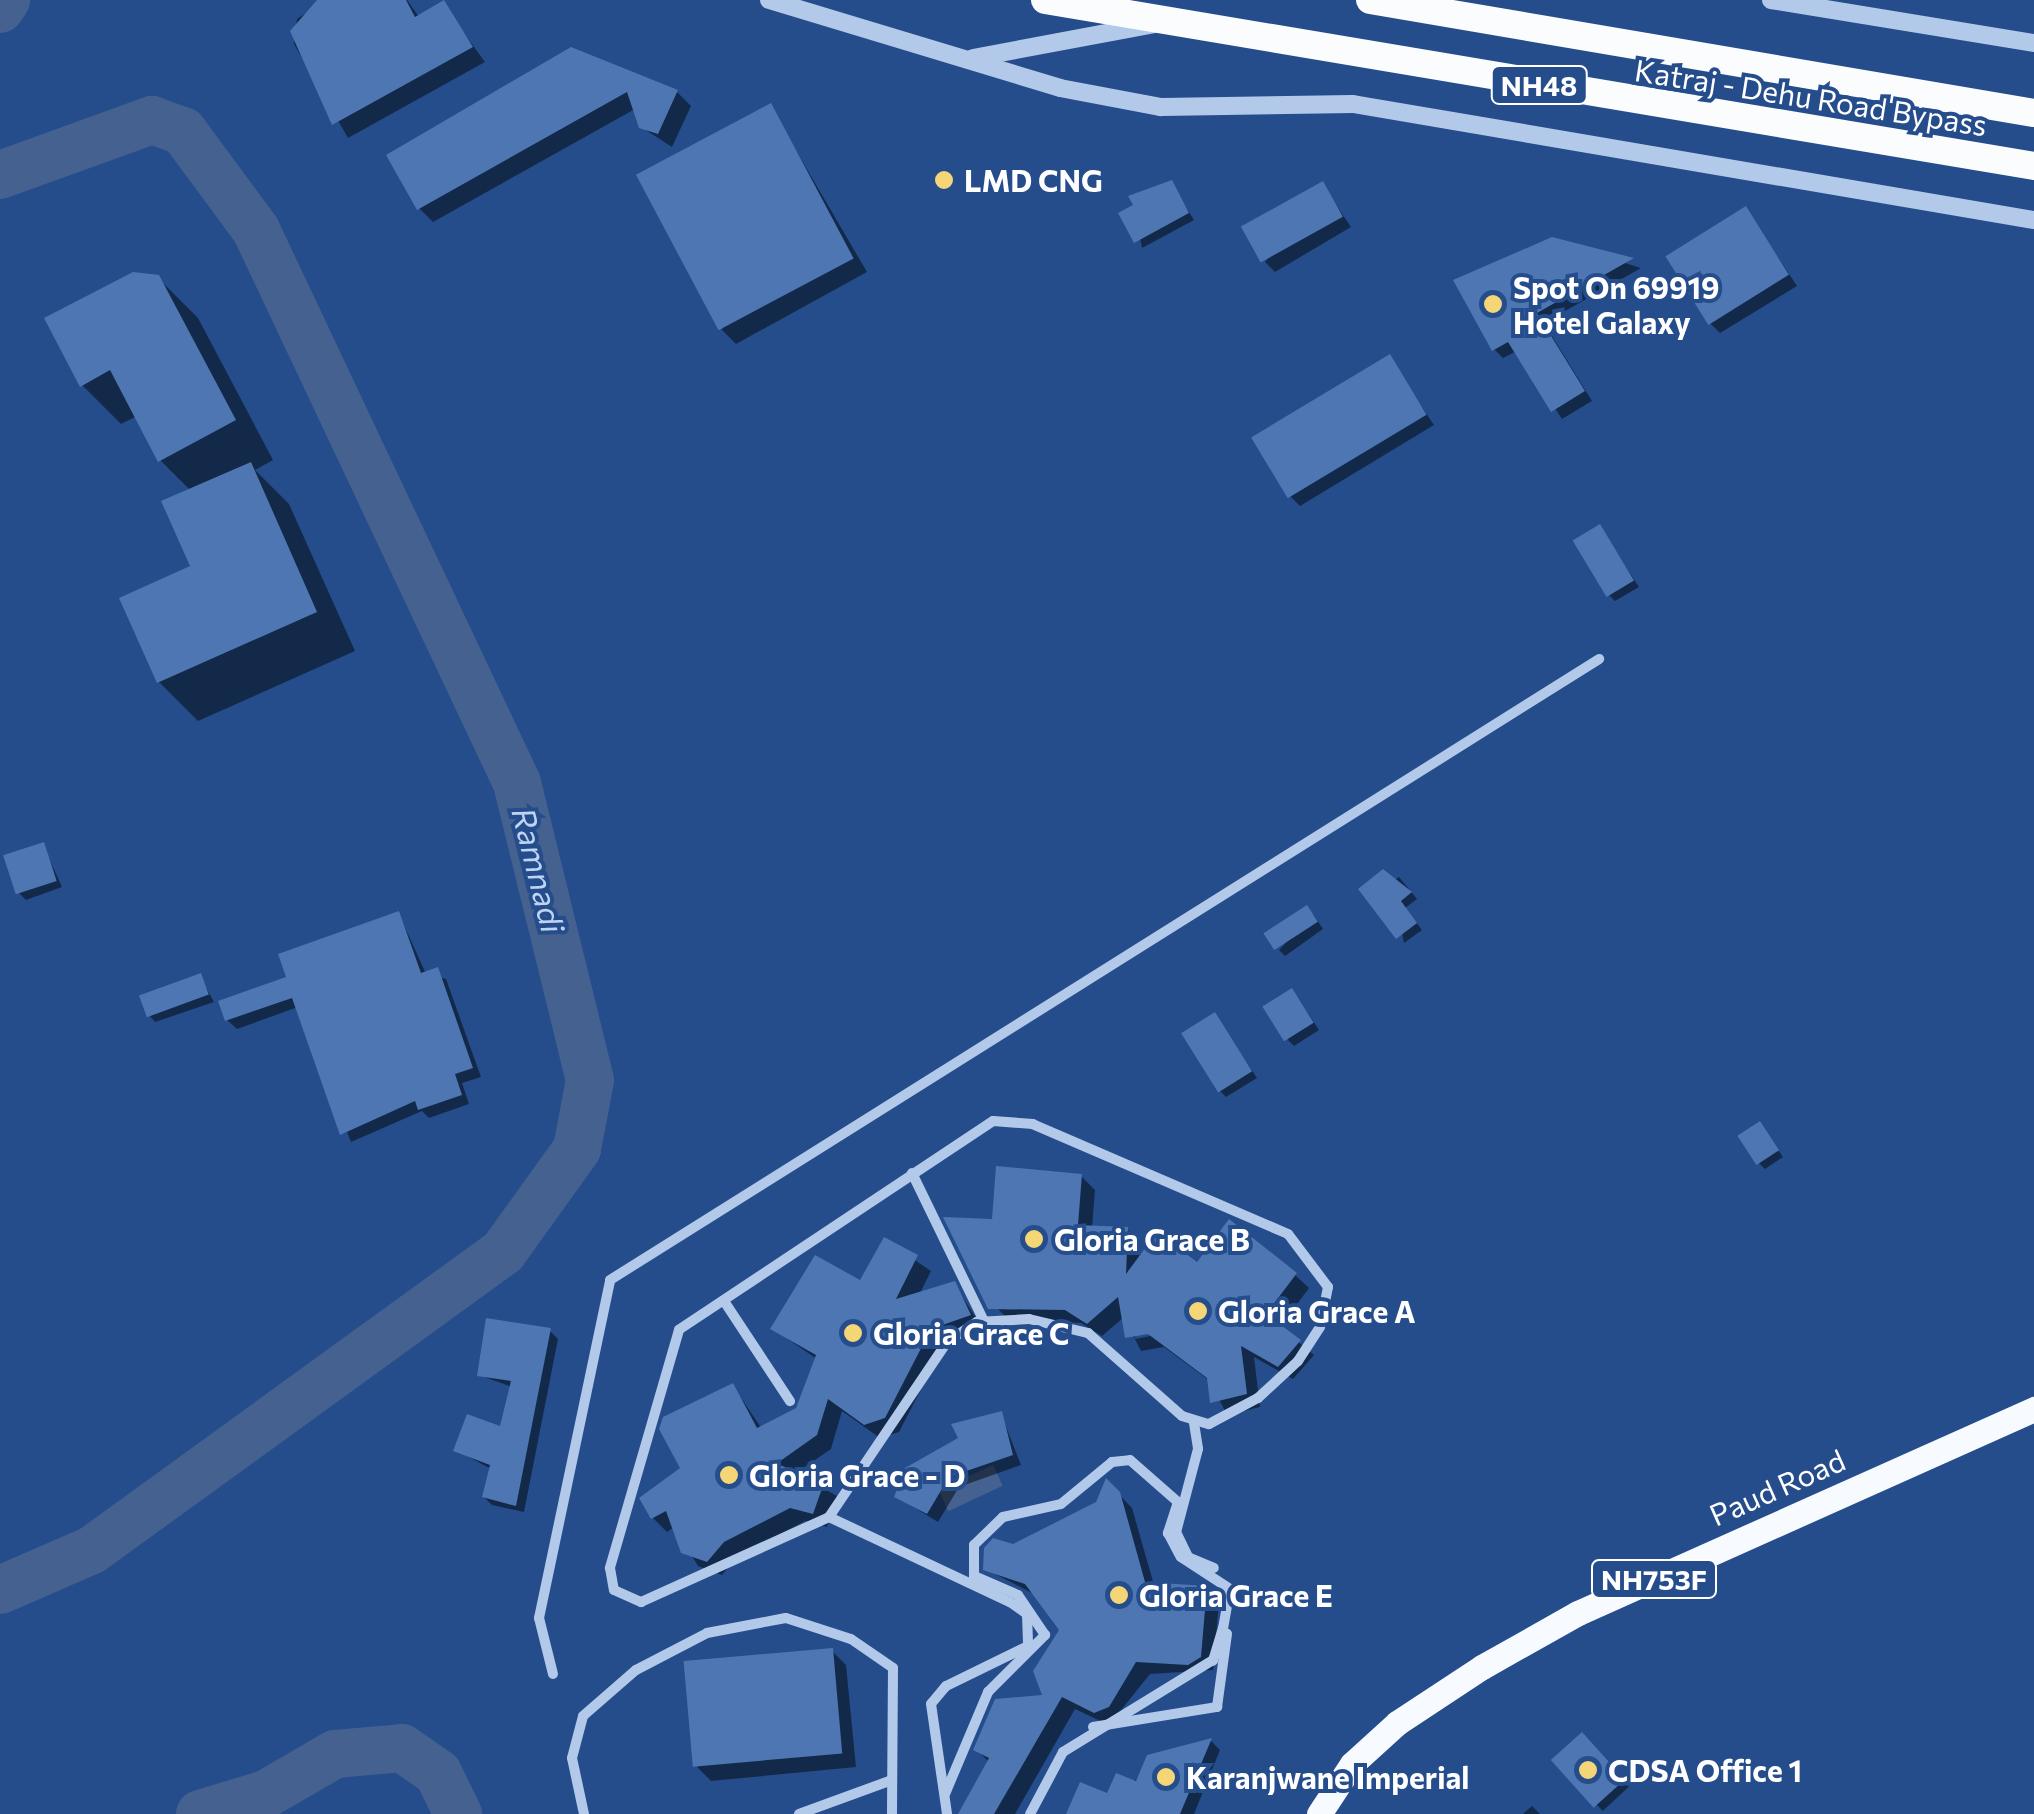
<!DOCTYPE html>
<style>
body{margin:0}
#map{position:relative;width:2034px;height:1814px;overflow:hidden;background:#254d8c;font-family:Commissioner,sans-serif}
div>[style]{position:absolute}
.water>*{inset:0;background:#45618f;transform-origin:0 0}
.shadow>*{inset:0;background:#0007;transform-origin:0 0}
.river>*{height:48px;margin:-24px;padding:0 24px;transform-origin:24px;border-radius:24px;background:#45618f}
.building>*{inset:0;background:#4d76b3;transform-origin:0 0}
.minor>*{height:10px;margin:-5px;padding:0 5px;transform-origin:5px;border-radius:5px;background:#b3c9ea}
.tertiary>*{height:18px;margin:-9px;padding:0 9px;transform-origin:9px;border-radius:9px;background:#b3c9ea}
.primary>*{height:25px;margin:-12.5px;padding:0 12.5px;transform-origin:12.5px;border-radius:12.5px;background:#f7fafe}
.trunk>*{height:28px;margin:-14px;padding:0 14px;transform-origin:14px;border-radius:14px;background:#fbfcfe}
.dots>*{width:28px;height:28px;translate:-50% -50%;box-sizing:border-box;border:5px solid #254d8c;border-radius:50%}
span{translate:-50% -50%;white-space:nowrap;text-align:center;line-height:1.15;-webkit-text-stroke:8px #254d8c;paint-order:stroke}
.shield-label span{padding:2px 8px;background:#254d8c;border:2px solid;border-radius:8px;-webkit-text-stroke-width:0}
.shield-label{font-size:28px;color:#fff;font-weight:700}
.street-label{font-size:30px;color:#fff}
.poi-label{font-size:30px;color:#fff;font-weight:700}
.left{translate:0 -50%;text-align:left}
.water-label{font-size:32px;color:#bfd4f2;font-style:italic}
</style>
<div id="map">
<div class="water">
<div style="left:993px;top:1465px;width:23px;height:60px;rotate:65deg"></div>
</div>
<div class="shadow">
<div style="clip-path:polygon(326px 0,407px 0,419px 17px,443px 4px,485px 62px,348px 138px,294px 44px,297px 19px)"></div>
<div style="clip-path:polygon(571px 50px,677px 92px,691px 106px,672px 147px,641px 127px,635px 109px,433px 222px,419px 208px)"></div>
<div style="clip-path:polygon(770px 106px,867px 272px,736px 344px,722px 330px)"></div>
<div style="clip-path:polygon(1171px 183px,1194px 220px,1142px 248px,1132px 197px)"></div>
<div style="clip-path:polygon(1322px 184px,1351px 227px,1275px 272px,1265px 262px)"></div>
<div style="clip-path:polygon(1746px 209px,1797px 286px,1720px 333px,1710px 323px)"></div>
<div style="clip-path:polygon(1552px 240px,1641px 268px,1544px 323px,1592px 401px,1562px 419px,1517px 351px,1503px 358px,1494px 349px)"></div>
<div style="clip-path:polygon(158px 278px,198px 318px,273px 460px,255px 470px,289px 504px,355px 651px,198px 721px,159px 682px,193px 568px,191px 491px,160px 460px,137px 416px,121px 424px,82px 385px)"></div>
<div style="clip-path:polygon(1389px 358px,1434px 425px,1300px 506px,1290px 496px)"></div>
<div style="clip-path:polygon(1600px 528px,1639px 587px,1615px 601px,1609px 595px)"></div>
<div style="clip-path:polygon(43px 845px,62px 887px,26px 900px,19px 893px)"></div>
<div style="clip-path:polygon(1399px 877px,1417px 899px,1405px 908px,1422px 930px,1404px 943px,1392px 882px)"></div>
<div style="clip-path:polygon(399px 914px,426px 974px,446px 979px,481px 1077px,462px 1083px,469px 1104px,429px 1118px,422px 1111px,351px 1142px,298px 1007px,237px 1029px,227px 1020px)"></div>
<div style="clip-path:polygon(1313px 914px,1323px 929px,1285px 956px,1279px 950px)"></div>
<div style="clip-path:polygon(200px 976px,214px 1002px,155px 1022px,149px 1015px)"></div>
<div style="clip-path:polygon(1298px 998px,1319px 1030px,1294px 1046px,1288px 1040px)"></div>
<div style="clip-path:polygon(1215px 1015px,1257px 1078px,1226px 1097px,1220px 1091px)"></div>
<div style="clip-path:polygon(1760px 1124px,1783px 1157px,1765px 1169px,1759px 1163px)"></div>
<div style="clip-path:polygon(evenodd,1081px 1176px,1095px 1190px,1092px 1228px,1127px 1229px,1141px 1243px,1140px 1259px,1295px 1275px,1309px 1288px,1280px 1327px,1314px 1355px,1293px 1379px,1254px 1357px,1260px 1407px,1227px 1415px,1210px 1381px,1164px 1347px,1141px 1351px,1124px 1317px,1102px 1336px,1081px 1323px,1008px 1319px,993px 1304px,995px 1222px,1081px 1176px,1135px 1334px,1161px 1334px,1135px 1339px,1135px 1334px)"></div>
<div style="clip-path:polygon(885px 1240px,931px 1271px,919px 1295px,954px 1284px,983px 1329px,945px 1343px,899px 1432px,880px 1438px,842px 1411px,831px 1449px,796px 1473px,837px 1496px,827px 1527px,805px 1521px,738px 1556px,722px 1575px,698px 1566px,674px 1527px,667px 1532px,653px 1518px,733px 1386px,762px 1429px,798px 1409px,817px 1359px,773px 1329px,861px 1284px)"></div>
<div style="clip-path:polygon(550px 1331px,558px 1339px,524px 1512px,492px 1505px,484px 1497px,491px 1469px,456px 1450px,501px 1429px,512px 1387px,479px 1375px)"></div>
<div style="clip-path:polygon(1001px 1414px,1021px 1465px,959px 1487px,938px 1522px,897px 1497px)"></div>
<div style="clip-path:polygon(1107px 1482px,1132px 1508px,1154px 1585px,1206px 1589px,1219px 1602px,1213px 1670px,1150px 1674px,1109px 1725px,1075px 1709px,1015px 1814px,961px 1814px,989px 1762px,976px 1749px,1045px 1697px,1062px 1630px,1036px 1595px,985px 1569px,1098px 1504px)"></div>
<div style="clip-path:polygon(832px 1651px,846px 1665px,856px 1767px,711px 1781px,697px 1767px)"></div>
<div style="left:1582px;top:1736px;width:69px;height:36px;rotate:47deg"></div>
<div style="clip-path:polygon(1211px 1741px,1220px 1750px,1194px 1814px,1069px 1814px)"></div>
<div style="clip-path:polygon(1532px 1806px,1540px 1814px,1523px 1814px)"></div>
</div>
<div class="river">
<div style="left:0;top:9px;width:11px;rotate:-56deg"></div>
<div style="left:0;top:175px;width:162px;rotate:-19.9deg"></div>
<div style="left:152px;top:120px;width:33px;rotate:20deg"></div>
<div style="left:183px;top:131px;width:123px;rotate:53.6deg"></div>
<div style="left:256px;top:230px;width:611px;rotate:64.73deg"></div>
<div style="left:517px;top:783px;width:306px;rotate:76.2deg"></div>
<div style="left:590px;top:1080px;width:70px;rotate:100.7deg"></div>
<div style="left:577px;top:1149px;width:127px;rotate:125.7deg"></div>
<div style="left:503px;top:1252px;width:508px;rotate:144.06deg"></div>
<div style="left:92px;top:1550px;width:100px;rotate:156.5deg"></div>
<div style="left:200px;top:1814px;width:69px;rotate:-16.9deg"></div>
<div style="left:266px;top:1794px;width:80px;rotate:-30.1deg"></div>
<div style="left:335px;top:1754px;width:67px;rotate:-5.1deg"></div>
<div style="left:402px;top:1748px;width:44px;rotate:34.8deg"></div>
<div style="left:438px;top:1773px;width:46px;rotate:64deg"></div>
</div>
<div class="building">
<div style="clip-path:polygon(317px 0,406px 0,415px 17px,444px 0,473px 47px,332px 125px,290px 31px)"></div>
<div style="clip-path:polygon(571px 47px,678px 90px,658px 134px,639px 128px,627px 92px,417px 210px,386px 155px)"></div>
<div style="left:771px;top:103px;width:176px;height:153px;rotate:62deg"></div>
<div style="clip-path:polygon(1172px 180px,1189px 213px,1134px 243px,1118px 213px,1133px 205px,1128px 196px)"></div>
<div style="left:1323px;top:181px;width:41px;height:94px;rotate:61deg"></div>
<div style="left:1746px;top:206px;width:81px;height:95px;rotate:58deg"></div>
<div style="clip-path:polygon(1552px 237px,1634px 258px,1537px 313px,1585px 391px,1551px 412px,1508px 342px,1492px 351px,1453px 280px)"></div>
<div style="clip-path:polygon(133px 272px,159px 275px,236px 420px,158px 462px,110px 370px,80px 387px,44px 318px)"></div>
<div style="left:1390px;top:354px;width:71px;height:162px;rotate:59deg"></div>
<div style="clip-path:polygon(251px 462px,317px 612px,157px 683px,119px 598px,190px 566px,161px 501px)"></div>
<div style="left:1600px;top:524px;width:66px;height:32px;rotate:59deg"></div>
<div style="left:44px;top:842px;width:41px;height:43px;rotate:72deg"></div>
<div style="clip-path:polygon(1383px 869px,1412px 892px,1401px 901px,1417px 923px,1396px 939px,1358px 889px)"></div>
<div style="left:1307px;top:905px;width:20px;height:52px;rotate:57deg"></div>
<div style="clip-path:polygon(399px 911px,421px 973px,438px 967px,473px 1068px,455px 1074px,462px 1095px,418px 1110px,415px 1101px,340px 1135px,292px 998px,225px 1021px,218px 1001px,286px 977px,278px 954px)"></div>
<div style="left:201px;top:973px;width:23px;height:66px;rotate:70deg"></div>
<div style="left:1292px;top:988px;width:41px;height:35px;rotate:58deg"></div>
<div style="left:1215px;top:1012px;width:70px;height:40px;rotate:58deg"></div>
<div style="left:1760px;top:1121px;width:35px;height:27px;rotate:57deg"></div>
<div style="clip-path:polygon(996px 1166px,1082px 1174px,1078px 1225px,1128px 1227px,1126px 1274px,1157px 1232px,1197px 1262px,1229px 1219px,1297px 1273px,1266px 1314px,1301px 1340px,1278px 1367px,1241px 1346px,1247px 1394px,1210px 1403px,1207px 1378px,1148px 1334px,1125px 1338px,1118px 1297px,1087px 1324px,1065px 1310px,988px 1309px,943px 1217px,992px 1219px)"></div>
<div style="clip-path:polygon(884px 1237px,918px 1255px,896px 1299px,955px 1281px,971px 1315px,931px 1329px,885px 1418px,864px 1425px,828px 1399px,817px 1435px,776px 1464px,825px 1480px,813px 1514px,790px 1508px,724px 1542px,707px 1562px,681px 1553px,666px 1511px,651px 1519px,639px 1498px,680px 1468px,659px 1429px,663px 1417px,733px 1383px,757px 1428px,796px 1408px,816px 1355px,770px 1329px,815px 1255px,860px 1280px)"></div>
<div style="clip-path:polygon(486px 1318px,551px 1328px,516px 1506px,482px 1497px,490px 1465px,453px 1451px,467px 1414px,500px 1426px,511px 1381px,477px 1376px)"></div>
<div style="clip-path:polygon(1002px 1411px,1013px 1455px,949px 1477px,927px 1514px,894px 1497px,905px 1468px,958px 1438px,951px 1424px)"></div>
<div style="clip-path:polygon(1106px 1478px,1120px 1492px,1145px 1582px,1207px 1586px,1201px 1657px,1188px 1665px,1136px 1662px,1109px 1707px,1094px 1713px,1062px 1697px,994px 1814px,958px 1814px,989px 1758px,973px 1750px,995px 1699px,1042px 1695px,1033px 1671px,1059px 1630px,1025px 1584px,983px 1570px,984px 1548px,993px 1538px,1013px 1544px,1096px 1502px)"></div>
<div style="left:833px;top:1648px;width:106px;height:150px;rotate:85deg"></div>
<div style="left:1582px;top:1732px;width:64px;height:42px;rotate:48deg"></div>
<div style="clip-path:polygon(1212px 1738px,1180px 1814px,1066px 1814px,1080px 1782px,1107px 1793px,1116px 1773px,1136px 1781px,1147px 1755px)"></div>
</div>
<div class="minor">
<div style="left:912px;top:1173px;width:165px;rotate:64.1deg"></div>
<div style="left:724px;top:1301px;width:120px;rotate:56.6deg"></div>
<div style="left:1194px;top:1423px;width:26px;rotate:81deg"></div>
<div style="left:1198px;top:1449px;width:86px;rotate:104.8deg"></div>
<div style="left:1176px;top:1532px;width:28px;rotate:64deg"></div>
<div style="left:1188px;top:1557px;width:28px;rotate:23deg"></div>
<div style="left:829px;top:1517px;width:211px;rotate:-56deg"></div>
<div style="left:947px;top:1342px;width:36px;rotate:-34deg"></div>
<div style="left:977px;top:1322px;width:52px;rotate:-3.3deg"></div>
<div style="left:1029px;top:1319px;width:61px;rotate:13.3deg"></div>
<div style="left:1088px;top:1333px;width:125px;rotate:41.4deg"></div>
<div style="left:1182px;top:1416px;width:28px;rotate:17deg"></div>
<div style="left:1209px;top:1424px;width:55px;rotate:-28deg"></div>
<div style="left:1258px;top:1398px;width:54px;rotate:-42.8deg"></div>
<div style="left:1298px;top:1361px;width:40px;rotate:-57.1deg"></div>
<div style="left:1320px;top:1327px;width:41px;rotate:-78.7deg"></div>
<div style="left:1328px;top:1287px;width:66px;rotate:-127deg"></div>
<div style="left:1288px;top:1234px;width:278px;rotate:-156.7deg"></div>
<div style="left:1033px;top:1124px;width:40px;rotate:-175.7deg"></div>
<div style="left:993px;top:1121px;width:377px;rotate:146.4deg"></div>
<div style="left:679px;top:1330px;width:248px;rotate:106.2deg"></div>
<div style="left:610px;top:1568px;width:22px;rotate:80deg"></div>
<div style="left:614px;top:1590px;width:30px;rotate:24deg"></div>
<div style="left:641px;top:1602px;width:206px;rotate:-24.3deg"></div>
<div style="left:829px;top:1517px;width:200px;rotate:25.2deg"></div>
<div style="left:1010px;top:1602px;width:21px;rotate:35deg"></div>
<div style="left:1027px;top:1614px;width:32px;rotate:88deg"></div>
<div style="left:1028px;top:1646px;width:91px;rotate:154deg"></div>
<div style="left:946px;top:1686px;width:23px;rotate:130deg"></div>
<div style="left:931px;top:1704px;width:111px;rotate:81.7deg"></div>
<div style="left:553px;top:1674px;width:58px;rotate:-104deg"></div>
<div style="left:539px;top:1618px;width:345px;rotate:-78.1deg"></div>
<div style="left:610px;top:1280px;width:1168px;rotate:-32.12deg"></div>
<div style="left:1093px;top:1727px;width:126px;rotate:-9.2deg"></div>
<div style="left:1217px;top:1707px;width:74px;rotate:-82.2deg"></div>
<div style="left:945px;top:1794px;width:111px;rotate:-67.1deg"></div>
<div style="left:988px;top:1692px;width:81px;rotate:-45deg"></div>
<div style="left:1045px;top:1635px;width:48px;rotate:-124deg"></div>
<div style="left:1018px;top:1595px;width:48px;rotate:-156.6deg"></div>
<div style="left:974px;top:1576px;width:31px;rotate:-90deg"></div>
<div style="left:974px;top:1545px;width:40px;rotate:-44deg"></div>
<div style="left:1003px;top:1517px;width:59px;rotate:-12.6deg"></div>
<div style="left:1061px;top:1504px;width:66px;rotate:-39.5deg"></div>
<div style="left:1112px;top:1462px;width:18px;rotate:-6deg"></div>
<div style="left:1130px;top:1460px;width:64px;rotate:41.2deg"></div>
<div style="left:1178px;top:1502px;width:33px;rotate:108deg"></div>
<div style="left:1168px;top:1533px;width:27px;rotate:62deg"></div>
<div style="left:1181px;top:1557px;width:59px;rotate:33.1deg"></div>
<div style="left:1230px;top:1589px;width:40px;rotate:100deg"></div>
<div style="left:1223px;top:1628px;width:34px;rotate:107deg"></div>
<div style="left:1213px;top:1660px;width:176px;rotate:148.5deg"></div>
<div style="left:1063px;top:1752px;width:70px;rotate:118deg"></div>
<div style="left:584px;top:1814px;width:57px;rotate:-102.1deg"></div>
<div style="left:572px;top:1758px;width:43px;rotate:-75.3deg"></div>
<div style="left:583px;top:1716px;width:70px;rotate:-41deg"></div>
<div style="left:636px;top:1670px;width:80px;rotate:-27.5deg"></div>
<div style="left:707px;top:1633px;width:80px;rotate:-10.8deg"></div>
<div style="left:786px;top:1618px;width:68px;rotate:17.9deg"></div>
<div style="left:851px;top:1639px;width:51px;rotate:34.6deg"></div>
<div style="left:893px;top:1668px;width:146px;rotate:90.4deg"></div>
<div style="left:799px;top:1814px;width:99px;rotate:-20.1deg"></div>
</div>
<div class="tertiary">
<div style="left:769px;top:0;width:304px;rotate:16.8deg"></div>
<div style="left:1060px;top:88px;width:103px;rotate:10.7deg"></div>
<div style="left:1161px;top:107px;width:192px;rotate:-0.9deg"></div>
<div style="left:1353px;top:104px;width:691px;rotate:9.67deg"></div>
<div style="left:1771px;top:0;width:266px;rotate:9.3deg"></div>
<div style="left:973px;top:58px;width:184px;rotate:-10.6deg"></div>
</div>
<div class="primary">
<div style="left:1319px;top:1814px;width:60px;rotate:-56.6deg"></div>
<div style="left:1352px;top:1764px;width:61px;rotate:-42.3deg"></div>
<div style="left:1397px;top:1723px;width:102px;rotate:-33.4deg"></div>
<div style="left:1482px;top:1667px;width:110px;rotate:-29.4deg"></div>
<div style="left:1578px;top:1613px;width:500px;rotate:-24.1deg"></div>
</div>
<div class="trunk">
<div style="left:1045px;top:0;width:1003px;rotate:9.53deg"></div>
<div style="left:1370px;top:0;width:674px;rotate:9.66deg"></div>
</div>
<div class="dots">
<div style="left:944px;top:180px;background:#f4d677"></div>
<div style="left:1493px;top:304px;background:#f4d677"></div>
<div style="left:1034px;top:1239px;background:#f4d677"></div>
<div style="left:1198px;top:1311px;background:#f4d677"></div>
<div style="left:853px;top:1333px;background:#f4d677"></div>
<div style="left:729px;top:1475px;background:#f4d677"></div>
<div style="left:1119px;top:1595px;background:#f4d677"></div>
<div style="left:1588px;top:1770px;background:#f4d677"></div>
<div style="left:1166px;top:1777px;background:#f4d677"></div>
</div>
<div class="shield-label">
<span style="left:1539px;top:85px">NH48</span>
<span style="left:1654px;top:1579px">NH753F</span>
</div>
<div class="street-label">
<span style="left:1811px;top:97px;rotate:9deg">Katraj - Dehu Road Bypass</span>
<span style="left:1777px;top:1487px;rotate:-24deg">Paud Road</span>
</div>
<div class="poi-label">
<span class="left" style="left:964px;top:180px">LMD CNG</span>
<span class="left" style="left:1513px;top:304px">Spot On 69919<br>Hotel Galaxy</span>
<span class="left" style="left:1054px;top:1239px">Gloria Grace B</span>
<span class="left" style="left:1218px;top:1311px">Gloria Grace A</span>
<span class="left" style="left:873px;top:1333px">Gloria Grace C</span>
<span class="left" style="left:749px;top:1475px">Gloria Grace - D</span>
<span class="left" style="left:1139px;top:1595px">Gloria Grace E</span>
<span class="left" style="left:1608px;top:1770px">CDSA Office 1</span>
<span class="left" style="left:1186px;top:1777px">Karanjwane Imperial</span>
</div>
<div class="water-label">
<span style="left:539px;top:870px;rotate:76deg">Ramnadi</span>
</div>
</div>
